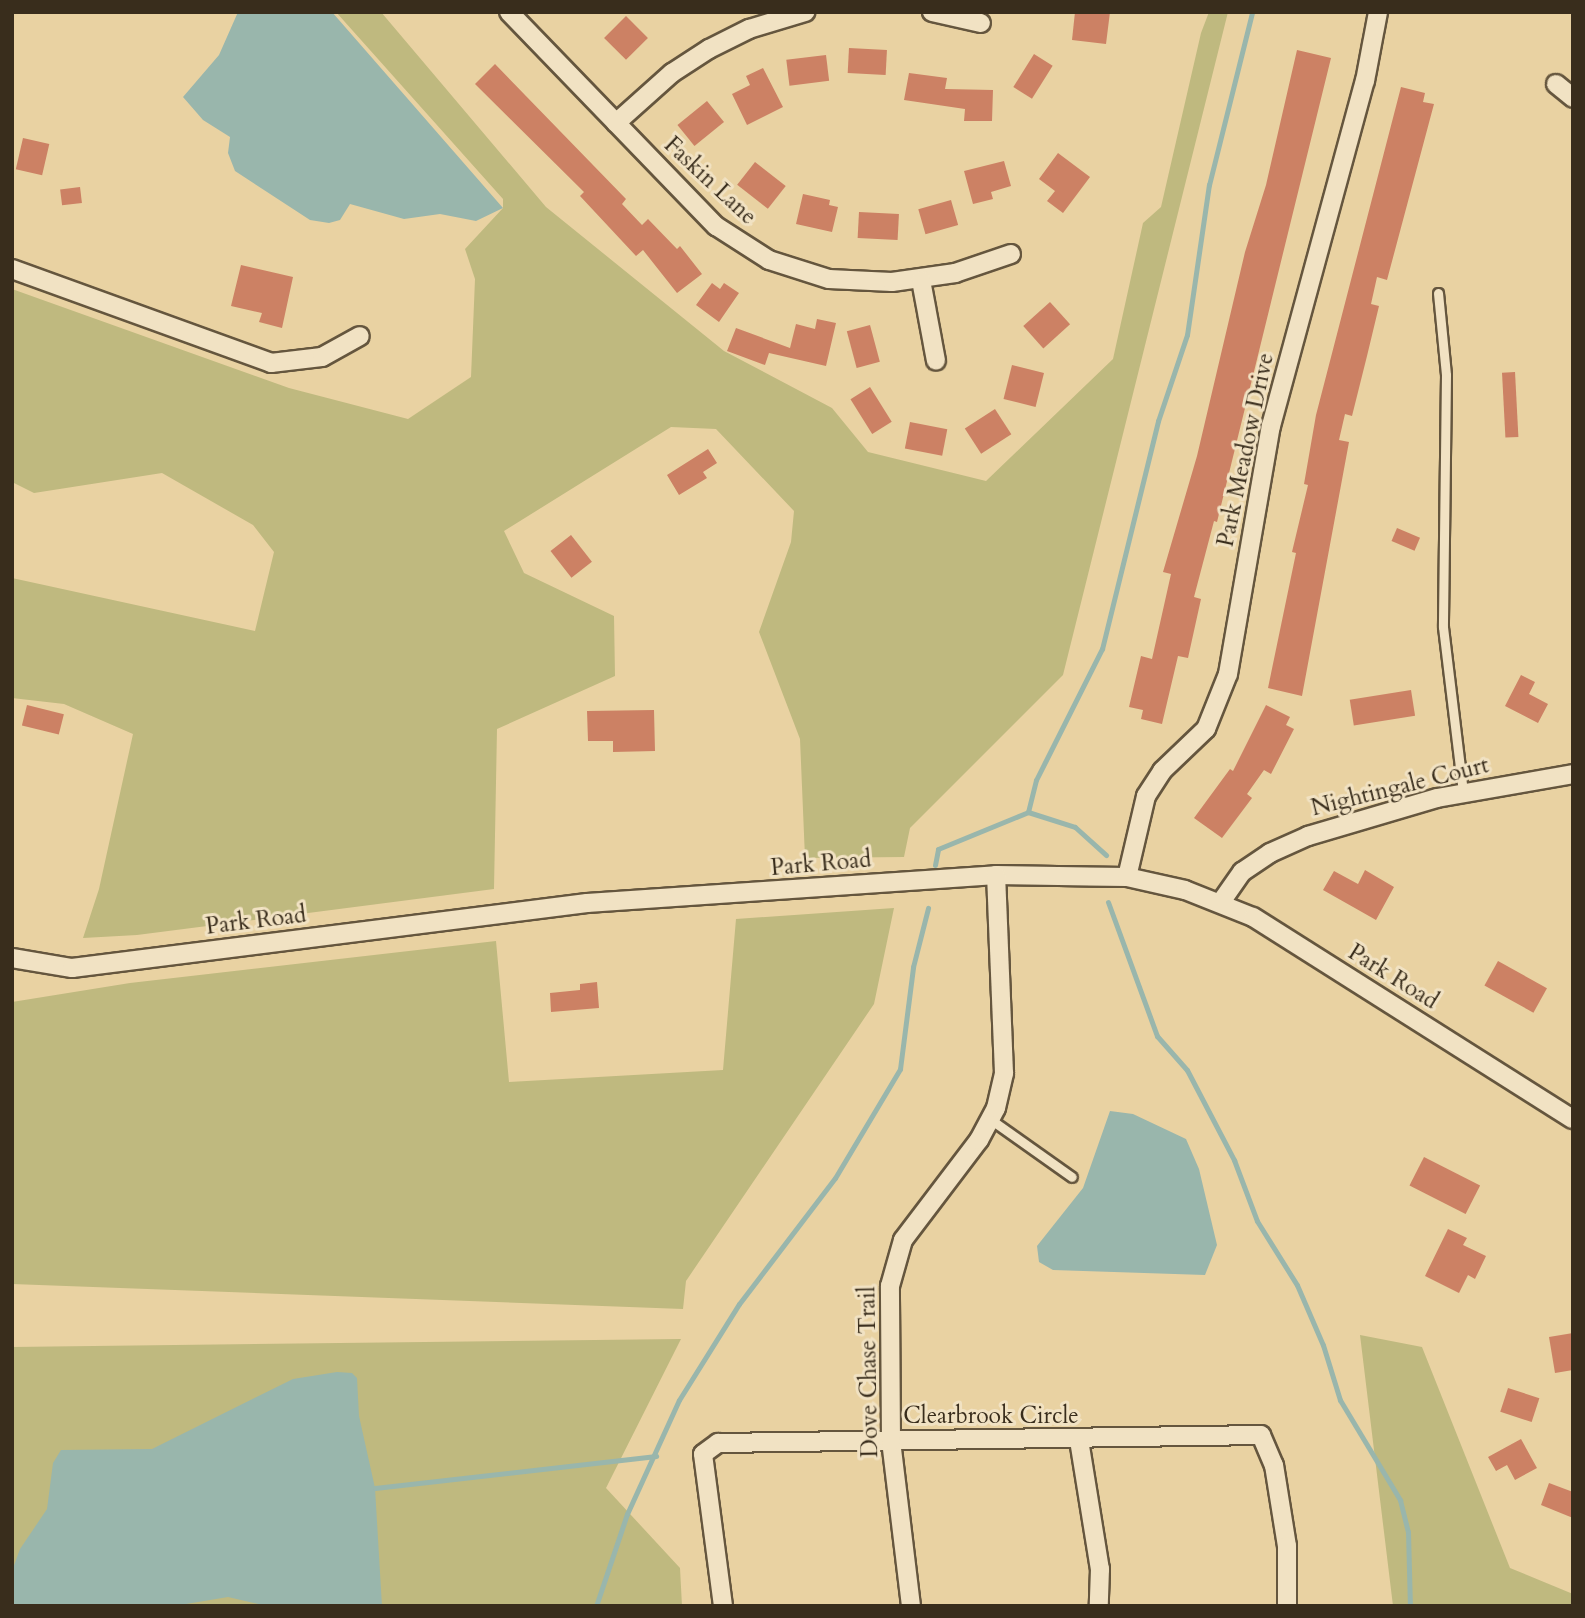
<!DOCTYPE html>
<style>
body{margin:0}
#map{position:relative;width:1585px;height:1618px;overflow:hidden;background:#e9d2a2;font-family:Cardo,serif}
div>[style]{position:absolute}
.green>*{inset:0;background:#bfb97f}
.water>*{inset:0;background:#99b6ac}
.stream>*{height:5px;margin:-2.5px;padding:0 2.5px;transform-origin:2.5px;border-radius:2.5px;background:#99b6ac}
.building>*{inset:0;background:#cc8164;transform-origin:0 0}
.roads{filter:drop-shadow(2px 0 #65563e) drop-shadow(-2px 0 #65563e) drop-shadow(0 2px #65563e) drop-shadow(0 -2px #65563e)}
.service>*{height:9px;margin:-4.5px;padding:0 4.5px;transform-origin:4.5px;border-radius:4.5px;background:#f1e2c3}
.minor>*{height:18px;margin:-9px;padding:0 9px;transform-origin:9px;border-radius:9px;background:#f1e2c3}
span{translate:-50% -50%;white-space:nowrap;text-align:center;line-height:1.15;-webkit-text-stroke:6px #f1e2c3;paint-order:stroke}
.street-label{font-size:23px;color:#392d1c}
.frame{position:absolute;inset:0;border:14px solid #392d1c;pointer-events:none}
</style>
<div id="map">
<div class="green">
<div style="clip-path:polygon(336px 12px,381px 12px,546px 207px,724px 351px,832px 408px,868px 452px,986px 481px,1113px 359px,1143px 223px,1161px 207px,1201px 33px,1209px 12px,1228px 12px,1063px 675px,910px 828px,904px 857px,805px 858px,800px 739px,759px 632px,791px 542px,794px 511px,716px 429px,671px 427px,504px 531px,524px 573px,614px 616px,615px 676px,497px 729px,494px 889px,137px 935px,83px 938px,99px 889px,133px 734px,64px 704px,12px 698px,12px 578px,255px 631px,274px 552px,253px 525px,162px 473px,34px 493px,12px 482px,12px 289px,289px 388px,408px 419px,471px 377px,475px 279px,465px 249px,503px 208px,503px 199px)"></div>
<div style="clip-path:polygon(894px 908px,874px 1004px,686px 1281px,683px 1309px,12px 1284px,12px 1002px,130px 983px,496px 941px,509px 1082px,723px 1070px,736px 919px)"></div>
<div style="clip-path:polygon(1360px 1335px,1422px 1347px,1510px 1568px,1573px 1594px,1573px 1606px,1393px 1606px)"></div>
<div style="clip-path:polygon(681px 1339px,606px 1488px,680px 1568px,682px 1606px,12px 1606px,12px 1347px)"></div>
</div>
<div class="water">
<div style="clip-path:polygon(238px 12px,332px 12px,503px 208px,476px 221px,440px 214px,404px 219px,350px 204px,340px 220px,329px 223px,310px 220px,235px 171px,228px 153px,230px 137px,203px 120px,183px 97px,219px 55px)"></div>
<div style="clip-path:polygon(1110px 1111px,1133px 1114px,1186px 1139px,1199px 1169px,1217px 1245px,1205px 1275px,1053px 1270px,1039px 1262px,1037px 1246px,1083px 1188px)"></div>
<div style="clip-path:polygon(337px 1372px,352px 1373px,357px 1378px,359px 1416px,375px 1488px,382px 1606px,267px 1606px,228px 1597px,174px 1606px,14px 1606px,12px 1571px,20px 1549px,47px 1509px,53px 1463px,61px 1450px,152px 1449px,293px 1379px)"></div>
</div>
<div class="stream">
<div style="left:1028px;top:812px;width:33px;rotate:-76deg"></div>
<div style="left:1036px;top:780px;width:147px;rotate:-63.3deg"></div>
<div style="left:1102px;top:649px;width:235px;rotate:-76.2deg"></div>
<div style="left:1158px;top:421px;width:91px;rotate:-71.4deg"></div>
<div style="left:1187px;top:335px;width:152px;rotate:-81.7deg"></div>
<div style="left:1209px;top:185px;width:178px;rotate:-76deg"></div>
<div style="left:935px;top:865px;width:16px;rotate:-79deg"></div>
<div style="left:938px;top:849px;width:97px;rotate:-22.3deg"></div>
<div style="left:1028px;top:812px;width:49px;rotate:17.7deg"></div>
<div style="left:1075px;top:827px;width:42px;rotate:42.1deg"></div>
<div style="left:1108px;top:902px;width:143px;rotate:69.9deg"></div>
<div style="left:1157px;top:1036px;width:45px;rotate:48.6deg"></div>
<div style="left:1187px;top:1070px;width:102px;rotate:62.4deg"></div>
<div style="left:1234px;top:1160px;width:65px;rotate:69.3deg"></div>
<div style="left:1257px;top:1221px;width:75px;rotate:58deg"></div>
<div style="left:1297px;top:1285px;width:65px;rotate:66.6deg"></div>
<div style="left:1323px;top:1345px;width:58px;rotate:72.8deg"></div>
<div style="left:1340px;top:1400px;width:117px;rotate:59deg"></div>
<div style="left:1400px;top:1500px;width:33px;rotate:76deg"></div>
<div style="left:1408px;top:1532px;width:74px;rotate:88.5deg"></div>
<div style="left:375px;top:1488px;width:283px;rotate:-6.5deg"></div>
<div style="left:596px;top:1606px;width:97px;rotate:-71.4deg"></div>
<div style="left:627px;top:1514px;width:125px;rotate:-65.5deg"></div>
<div style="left:679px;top:1400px;width:113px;rotate:-58deg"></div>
<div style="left:739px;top:1304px;width:158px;rotate:-52.7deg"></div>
<div style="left:835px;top:1178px;width:127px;rotate:-59.2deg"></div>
<div style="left:900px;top:1069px;width:103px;rotate:-82.7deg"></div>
<div style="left:913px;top:967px;width:61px;rotate:-75.7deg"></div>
</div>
<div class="building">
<div style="clip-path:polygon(1075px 12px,1110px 12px,1106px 44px,1072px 40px)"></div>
<div style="left:626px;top:16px;width:31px;height:31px;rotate:45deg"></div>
<div style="left:849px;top:48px;width:38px;height:25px;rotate:3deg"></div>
<div style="clip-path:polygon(1297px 50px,1331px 58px,1217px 522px,1214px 521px,1194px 597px,1201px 599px,1188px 658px,1178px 656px,1162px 724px,1141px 719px,1143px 710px,1129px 707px,1141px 656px,1152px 659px,1171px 574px,1163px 572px,1197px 456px,1245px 252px,1266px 185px)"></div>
<div style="left:1034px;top:54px;width:22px;height:39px;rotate:32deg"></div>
<div style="left:826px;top:55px;width:26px;height:40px;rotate:83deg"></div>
<div style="clip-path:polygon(495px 64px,626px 199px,622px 204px,642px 225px,648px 219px,677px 249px,680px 246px,702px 274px,677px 293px,643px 250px,636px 256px,580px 196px,584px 192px,475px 84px)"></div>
<div style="clip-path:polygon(763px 68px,783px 107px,747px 125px,732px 94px,750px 85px,746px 76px)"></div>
<div style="clip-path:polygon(909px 73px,947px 78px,945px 89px,993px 90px,992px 121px,964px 121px,965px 109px,904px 100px)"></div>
<div style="clip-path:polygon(1401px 87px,1425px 93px,1423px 102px,1434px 104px,1387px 280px,1377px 277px,1371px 304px,1379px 306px,1367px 356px,1352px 416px,1345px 414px,1339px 440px,1349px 442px,1302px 696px,1268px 688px,1296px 553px,1292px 552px,1308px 485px,1304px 484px,1316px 415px)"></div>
<div style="left:707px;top:101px;width:27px;height:38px;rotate:51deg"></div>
<div style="left:23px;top:138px;width:27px;height:32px;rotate:13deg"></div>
<div style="clip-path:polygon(1058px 153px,1090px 177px,1063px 213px,1047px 201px,1055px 191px,1039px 179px)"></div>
<div style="clip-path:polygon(1004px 161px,1011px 186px,991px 192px,993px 199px,973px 204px,964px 171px)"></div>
<div style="left:755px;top:162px;width:39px;height:29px;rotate:38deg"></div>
<div style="left:80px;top:187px;width:16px;height:20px;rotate:83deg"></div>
<div style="clip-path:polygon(803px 194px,830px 200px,829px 205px,838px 207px,832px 232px,796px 224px)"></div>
<div style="left:951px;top:200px;width:26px;height:34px;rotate:74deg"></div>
<div style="left:859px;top:212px;width:40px;height:26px;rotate:3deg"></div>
<div style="clip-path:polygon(241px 265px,293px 277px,282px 328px,259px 322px,262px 313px,231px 306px)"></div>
<div style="clip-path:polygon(712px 283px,720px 289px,724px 283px,739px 293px,719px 322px,696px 305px)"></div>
<div style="left:1050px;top:302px;width:30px;height:36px;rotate:48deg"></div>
<div style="clip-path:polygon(817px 319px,836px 323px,826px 366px,769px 353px,765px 365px,727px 351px,736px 328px,790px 348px,796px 324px,815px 329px)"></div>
<div style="left:870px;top:325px;width:38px;height:24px;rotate:75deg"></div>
<div style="left:1012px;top:365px;width:33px;height:35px;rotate:14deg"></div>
<div style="left:1515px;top:372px;width:65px;height:13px;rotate:87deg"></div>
<div style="left:870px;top:387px;width:41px;height:23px;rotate:58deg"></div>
<div style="left:995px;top:409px;width:30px;height:36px;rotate:57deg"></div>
<div style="left:910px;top:422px;width:38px;height:27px;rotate:11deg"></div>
<div style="clip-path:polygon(708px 449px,717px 463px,703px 472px,707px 478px,679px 495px,667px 475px)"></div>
<div style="left:1397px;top:528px;width:25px;height:14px;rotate:23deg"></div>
<div style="left:571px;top:535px;width:34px;height:26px;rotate:52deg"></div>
<div style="clip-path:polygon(1521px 675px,1535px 682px,1529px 694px,1548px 704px,1538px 723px,1505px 706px)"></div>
<div style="left:1411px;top:690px;width:26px;height:62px;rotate:81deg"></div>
<div style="left:27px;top:705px;width:38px;height:21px;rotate:14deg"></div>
<div style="clip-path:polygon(1266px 705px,1290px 717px,1286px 725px,1294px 729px,1271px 774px,1264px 770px,1247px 794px,1252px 798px,1222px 838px,1194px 818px,1230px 769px,1233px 771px)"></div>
<div style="clip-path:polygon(654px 710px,655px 751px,613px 752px,613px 741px,588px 741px,587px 711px)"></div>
<div style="clip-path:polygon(1365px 870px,1394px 887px,1376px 920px,1323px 890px,1334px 871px,1358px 884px)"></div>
<div style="left:1498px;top:961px;width:56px;height:28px;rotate:29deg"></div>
<div style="clip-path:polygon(597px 982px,599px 1008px,551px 1012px,550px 993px,580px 990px,580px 984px)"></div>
<div style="left:1424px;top:1157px;width:63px;height:32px;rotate:27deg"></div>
<div style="clip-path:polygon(1448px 1229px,1467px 1238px,1463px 1245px,1486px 1256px,1475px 1279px,1468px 1275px,1459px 1293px,1425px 1276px)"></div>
<div style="clip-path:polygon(1573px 1333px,1573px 1370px,1555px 1373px,1549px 1337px)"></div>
<div style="left:1508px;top:1388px;width:33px;height:25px;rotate:18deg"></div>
<div style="clip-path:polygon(1521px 1439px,1537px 1468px,1515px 1480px,1507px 1465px,1496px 1471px,1488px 1457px)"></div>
<div style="clip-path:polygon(1549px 1483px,1573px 1492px,1573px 1518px,1541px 1505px)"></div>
</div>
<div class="roads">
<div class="service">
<div style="left:1438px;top:293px;width:82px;rotate:84.4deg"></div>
<div style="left:1446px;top:375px;width:252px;rotate:90.7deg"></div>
<div style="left:1443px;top:627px;width:167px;rotate:83.1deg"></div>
<div style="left:990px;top:1119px;width:100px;rotate:35.3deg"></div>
</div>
<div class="minor">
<div style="left:509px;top:12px;width:298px;rotate:46deg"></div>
<div style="left:716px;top:226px;width:63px;rotate:32.7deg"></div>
<div style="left:769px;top:260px;width:63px;rotate:17.6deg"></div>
<div style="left:829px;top:279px;width:63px;rotate:2.7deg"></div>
<div style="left:892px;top:282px;width:64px;rotate:-8.1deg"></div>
<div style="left:955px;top:273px;width:59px;rotate:-18.7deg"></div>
<div style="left:932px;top:12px;width:50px;rotate:12.7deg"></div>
<div style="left:1556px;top:84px;width:22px;rotate:39deg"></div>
<div style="left:616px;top:123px;width:75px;rotate:-41.8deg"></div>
<div style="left:672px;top:73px;width:44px;rotate:-33deg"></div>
<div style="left:709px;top:49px;width:45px;rotate:-26.6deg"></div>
<div style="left:749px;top:29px;width:59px;rotate:-16.9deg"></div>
<div style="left:12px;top:269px;width:276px;rotate:19.9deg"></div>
<div style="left:271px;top:363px;width:51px;rotate:-6.7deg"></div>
<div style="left:322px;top:357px;width:43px;rotate:-28.9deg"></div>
<div style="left:921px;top:280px;width:82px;rotate:79.5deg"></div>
<div style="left:1127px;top:877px;width:83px;rotate:-76.8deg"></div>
<div style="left:1146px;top:796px;width:30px;rotate:-57deg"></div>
<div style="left:1162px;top:771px;width:61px;rotate:-43.7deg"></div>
<div style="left:1206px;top:729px;width:59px;rotate:-68.2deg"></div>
<div style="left:1228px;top:674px;width:252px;rotate:-80.2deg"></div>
<div style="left:1271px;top:426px;width:358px;rotate:-74.8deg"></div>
<div style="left:1365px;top:81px;width:70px;rotate:-79.3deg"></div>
<div style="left:1221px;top:902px;width:37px;rotate:-55deg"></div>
<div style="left:1242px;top:872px;width:34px;rotate:-34deg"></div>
<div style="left:1270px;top:853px;width:42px;rotate:-24.1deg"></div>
<div style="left:1308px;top:836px;width:134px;rotate:-16.4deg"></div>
<div style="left:1437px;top:798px;width:138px;rotate:-10deg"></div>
<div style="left:12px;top:958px;width:61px;rotate:9.5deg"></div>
<div style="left:72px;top:968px;width:519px;rotate:-7.19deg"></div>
<div style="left:587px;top:903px;width:410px;rotate:-3.9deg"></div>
<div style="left:996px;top:875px;width:131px;rotate:0.9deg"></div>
<div style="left:1127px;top:877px;width:59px;rotate:12.6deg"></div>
<div style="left:1185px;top:890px;width:73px;rotate:21.7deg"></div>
<div style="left:1253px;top:917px;width:378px;rotate:32.3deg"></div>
<div style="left:1079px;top:1440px;width:131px;rotate:80.8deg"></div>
<div style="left:1100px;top:1569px;width:37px;rotate:92deg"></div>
<div style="left:723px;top:1606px;width:153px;rotate:-97.5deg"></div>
<div style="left:703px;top:1454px;width:19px;rotate:-36deg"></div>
<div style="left:718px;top:1443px;width:543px;rotate:-0.84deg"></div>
<div style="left:1261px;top:1435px;width:33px;rotate:67deg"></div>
<div style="left:1274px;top:1465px;width:82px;rotate:80.9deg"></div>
<div style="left:1287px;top:1546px;width:60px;rotate:90deg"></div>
<div style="left:911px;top:1606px;width:166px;rotate:-96.9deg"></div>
<div style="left:891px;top:1441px;width:155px;rotate:-90.4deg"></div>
<div style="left:890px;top:1286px;width:48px;rotate:-74.2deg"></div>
<div style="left:903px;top:1240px;width:126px;rotate:-52.8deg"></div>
<div style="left:979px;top:1140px;width:36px;rotate:-62deg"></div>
<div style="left:996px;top:1108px;width:36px;rotate:-77deg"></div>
<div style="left:1004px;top:1073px;width:198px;rotate:-92.3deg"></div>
</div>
</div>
<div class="street-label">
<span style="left:710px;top:181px;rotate:43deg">Faskin Lane</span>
<span style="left:1246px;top:450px;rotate:-78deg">Park Meadow Drive</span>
<span style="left:1400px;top:787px;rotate:-14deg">Nightingale Court</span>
<span style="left:821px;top:864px;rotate:-5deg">Park Road</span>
<span style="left:256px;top:921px;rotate:-7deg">Park Road</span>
<span style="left:1393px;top:977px;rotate:32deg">Park Road</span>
<span style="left:869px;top:1372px;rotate:-91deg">Dove Chase Trail</span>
<span style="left:991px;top:1416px">Clearbrook Circle</span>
</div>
<div class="frame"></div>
</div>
